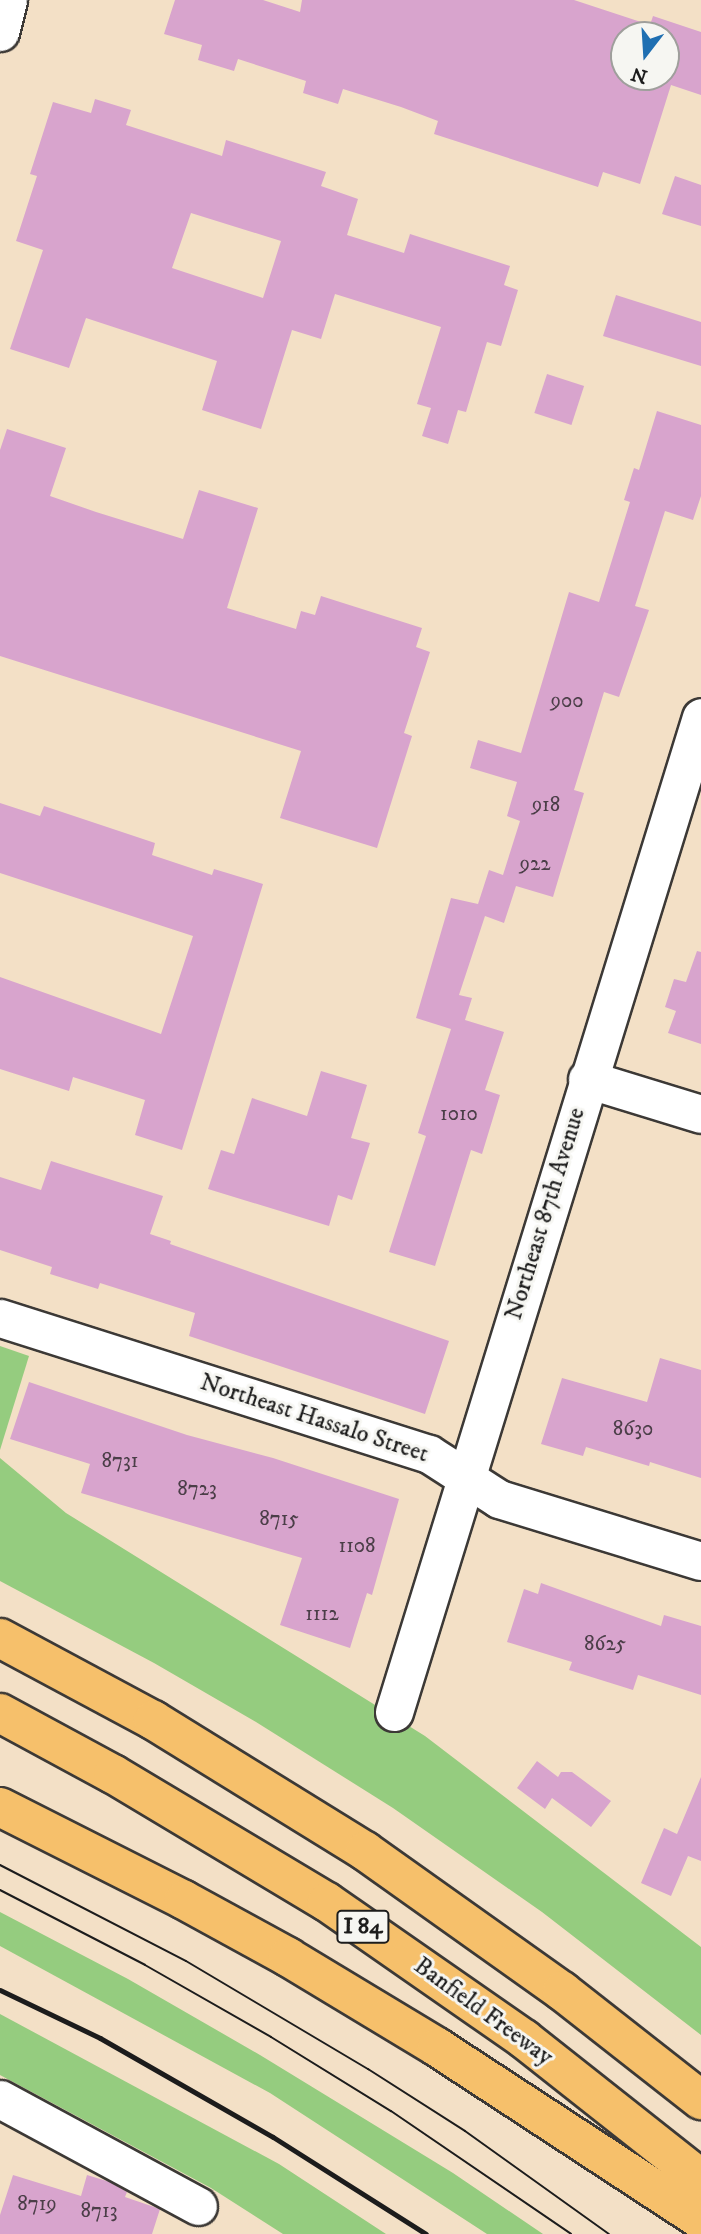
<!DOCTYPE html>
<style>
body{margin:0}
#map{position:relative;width:701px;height:2234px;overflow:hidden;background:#f3e0c6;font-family:"IM FELL DW Pica",serif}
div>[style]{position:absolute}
.green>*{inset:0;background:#95cc7f}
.building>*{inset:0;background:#d8a4cd;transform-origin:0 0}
.roads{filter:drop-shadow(2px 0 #3c3936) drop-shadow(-2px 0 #3c3936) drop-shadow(0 2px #3c3936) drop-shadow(0 -2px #3c3936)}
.minor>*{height:37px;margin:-18.5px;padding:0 18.5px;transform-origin:18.5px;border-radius:18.5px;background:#fff}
.highway>*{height:38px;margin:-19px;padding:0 19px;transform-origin:19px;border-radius:19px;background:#f6c06b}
.tram>*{height:2px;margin:-1px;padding:0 1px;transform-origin:1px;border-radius:1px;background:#1c1c1c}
.rail>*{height:5px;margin:-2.5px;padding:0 2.5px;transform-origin:2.5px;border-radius:2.5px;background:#1c1c1c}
span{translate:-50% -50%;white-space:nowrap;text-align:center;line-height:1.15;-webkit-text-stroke:6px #f6f6f2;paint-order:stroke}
.number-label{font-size:21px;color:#4b3e48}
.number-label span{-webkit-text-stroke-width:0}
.shield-label span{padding:2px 5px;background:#f6f6f2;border:2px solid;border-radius:5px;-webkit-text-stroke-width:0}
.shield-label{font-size:23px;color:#1c1c1c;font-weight:700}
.street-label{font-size:24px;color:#1c1c1c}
.north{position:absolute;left:610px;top:21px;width:70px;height:70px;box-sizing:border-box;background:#f6f6f2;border:2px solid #9f9f9c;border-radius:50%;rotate:197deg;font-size:19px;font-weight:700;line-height:28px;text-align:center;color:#1c1c1c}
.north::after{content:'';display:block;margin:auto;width:24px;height:32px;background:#1f6fb2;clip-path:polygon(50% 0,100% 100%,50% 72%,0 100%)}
</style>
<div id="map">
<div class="green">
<div style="clip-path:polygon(0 1346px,29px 1356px,0 1450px)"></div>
<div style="clip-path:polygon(0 1458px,66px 1513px,425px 1736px,701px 1947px,701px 2035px,542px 1912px,393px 1808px,256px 1722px,154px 1663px,0 1581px)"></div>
<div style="clip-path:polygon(0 1912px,128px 1979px,260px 2055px,453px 2173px,543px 2234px,487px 2234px,270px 2093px,0 1946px)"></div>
<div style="clip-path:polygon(0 2014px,279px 2164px,386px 2234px,283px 2234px,211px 2188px,0 2075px)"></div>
</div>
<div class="building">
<div style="clip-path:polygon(evenodd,175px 0,263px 0,300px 12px,302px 0,574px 0,650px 25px,653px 16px,701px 32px,701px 95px,671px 85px,640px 184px,603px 172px,598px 187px,434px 134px,438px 121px,401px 107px,343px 89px,338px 104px,303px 93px,306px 81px,238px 59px,234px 71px,198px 60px,202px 45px,164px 34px,175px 0,624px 35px,666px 35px,666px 77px,624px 77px,624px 35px)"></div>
<div style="clip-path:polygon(evenodd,95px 99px,131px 110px,126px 125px,222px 156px,226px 140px,326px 172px,321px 186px,358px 199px,347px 235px,404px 253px,410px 234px,510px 266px,504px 285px,518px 290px,501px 346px,487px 342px,466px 412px,458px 410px,448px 444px,422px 436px,431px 408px,417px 404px,441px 327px,335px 294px,321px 339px,292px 330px,261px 429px,202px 410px,217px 361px,86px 318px,69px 368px,10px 349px,43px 250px,16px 241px,37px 176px,30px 174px,53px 102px,91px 113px,95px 99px,191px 213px,281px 241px,263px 298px,172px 268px,191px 213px)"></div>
<div style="clip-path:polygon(675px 176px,701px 185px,701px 226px,662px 214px)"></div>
<div style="clip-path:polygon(616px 295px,701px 322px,701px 366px,603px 336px)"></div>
<div style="left:547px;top:374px;width:39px;height:41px;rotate:18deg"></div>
<div style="clip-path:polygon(657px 411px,701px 425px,701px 496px,693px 520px,665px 511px,635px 606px,649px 610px,619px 697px,604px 692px,574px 790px,584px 793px,553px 897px,516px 886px,504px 923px,485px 916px,459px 995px,472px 998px,465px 1020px,504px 1032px,485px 1090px,500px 1095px,482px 1154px,471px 1150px,435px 1266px,389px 1252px,426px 1136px,418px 1133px,451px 1029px,416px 1018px,451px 898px,478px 904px,489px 870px,503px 875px,520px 821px,507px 816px,517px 782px,470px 768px,478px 740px,521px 753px,569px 592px,599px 602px,630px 502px,624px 500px,634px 468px,639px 470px)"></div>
<div style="clip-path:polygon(7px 429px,66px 448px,50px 496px,96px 512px,183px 539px,199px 490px,258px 508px,227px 608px,296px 629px,301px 611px,315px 615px,321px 596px,422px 628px,416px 647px,430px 652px,404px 733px,412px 736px,377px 848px,280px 818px,301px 751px,0 656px,0 450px)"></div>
<div style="clip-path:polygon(0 803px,40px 816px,44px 806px,155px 843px,152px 855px,212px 875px,214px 869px,263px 884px,182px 1150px,135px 1135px,145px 1100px,73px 1077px,69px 1091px,0 1069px,0 977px,161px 1034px,193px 936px,0 873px)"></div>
<div style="clip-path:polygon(697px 951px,701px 952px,701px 1044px,668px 1033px,676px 1011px,665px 1007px,674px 979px,686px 982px)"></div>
<div style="clip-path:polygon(321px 1071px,367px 1085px,351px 1138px,370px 1143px,352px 1200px,338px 1195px,329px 1226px,208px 1189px,221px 1150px,234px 1154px,252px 1098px,307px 1116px)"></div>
<div style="clip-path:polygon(51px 1161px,163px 1196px,150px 1234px,171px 1241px,170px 1244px,449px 1341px,425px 1414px,189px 1336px,195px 1313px,100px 1283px,98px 1289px,50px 1274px,52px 1267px,0 1250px,0 1177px,41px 1190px)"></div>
<div style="clip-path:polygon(660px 1358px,701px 1370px,701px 1478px,650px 1462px,649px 1466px,586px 1447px,583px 1456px,541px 1444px,562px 1378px,647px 1402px)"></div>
<div style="clip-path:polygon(29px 1382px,187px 1435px,273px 1458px,399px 1499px,372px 1595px,367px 1593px,350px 1648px,280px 1625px,302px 1558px,81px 1493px,90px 1464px,10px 1439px)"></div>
<div style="clip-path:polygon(541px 1583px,661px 1626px,664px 1615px,701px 1626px,701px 1695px,638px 1675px,633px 1690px,569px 1670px,572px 1662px,507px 1642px,524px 1589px,538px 1594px)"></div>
<div style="clip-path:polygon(537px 1761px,558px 1777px,561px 1772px,572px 1772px,611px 1801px,591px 1827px,552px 1798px,545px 1809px,517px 1788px)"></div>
<div style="clip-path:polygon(701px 1777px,701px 1861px,688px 1856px,671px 1896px,641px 1883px,664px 1828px,677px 1834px)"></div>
<div style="clip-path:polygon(13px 2175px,81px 2196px,87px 2175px,110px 2182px,127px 2192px,125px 2197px,160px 2209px,152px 2234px,0 2234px,0 2215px)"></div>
</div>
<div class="roads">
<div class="minor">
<div style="left:0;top:32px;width:33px;rotate:-76deg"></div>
<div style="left:587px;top:1079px;width:119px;rotate:17.1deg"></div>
<div style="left:0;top:1318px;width:450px;rotate:17.6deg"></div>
<div style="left:429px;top:1454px;width:83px;rotate:32.7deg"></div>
<div style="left:499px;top:1499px;width:211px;rotate:17.1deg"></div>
<div style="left:394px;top:1712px;width:1041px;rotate:-72.85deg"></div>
<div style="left:0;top:2099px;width:225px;rotate:28.4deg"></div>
</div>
<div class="highway">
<div style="left:0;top:1638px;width:174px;rotate:28.2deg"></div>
<div style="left:153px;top:1720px;width:249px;rotate:31.7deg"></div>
<div style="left:365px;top:1851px;width:242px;rotate:35.4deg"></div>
<div style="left:562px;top:1991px;width:177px;rotate:38.1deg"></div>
<div style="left:0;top:1713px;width:128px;rotate:28.4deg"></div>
<div style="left:113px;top:1774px;width:249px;rotate:30.9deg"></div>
<div style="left:327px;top:1902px;width:240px;rotate:34.8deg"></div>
<div style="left:524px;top:2039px;width:226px;rotate:38.3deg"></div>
<div style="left:0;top:1807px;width:206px;rotate:26.8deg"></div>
<div style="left:184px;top:1900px;width:119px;rotate:28.7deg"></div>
<div style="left:288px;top:1957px;width:174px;rotate:31.1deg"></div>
<div style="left:437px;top:2047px;width:316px;rotate:33.2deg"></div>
</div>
</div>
<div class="tram">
<div style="left:0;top:1865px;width:209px;rotate:27.3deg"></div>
<div style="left:186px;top:1961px;width:212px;rotate:30.7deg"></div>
<div style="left:368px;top:2069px;width:115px;rotate:32.6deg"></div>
<div style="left:465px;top:2131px;width:177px;rotate:35.6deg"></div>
<div style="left:0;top:1890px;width:163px;rotate:27.3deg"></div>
<div style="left:145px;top:1965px;width:145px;rotate:29.7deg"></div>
<div style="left:271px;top:2037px;width:141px;rotate:31.7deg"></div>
<div style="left:391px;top:2111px;width:218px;rotate:34.3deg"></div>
</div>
<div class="rail">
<div style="left:0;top:1990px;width:111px;rotate:25.6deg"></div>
<div style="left:100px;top:2038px;width:199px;rotate:29.8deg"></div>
<div style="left:273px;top:2137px;width:181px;rotate:32.4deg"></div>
</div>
<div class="number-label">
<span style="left:567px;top:701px">900</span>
<span style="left:546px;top:805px">918</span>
<span style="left:535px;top:864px">922</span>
<span style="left:459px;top:1114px">1010</span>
<span style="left:633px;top:1429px">8630</span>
<span style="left:120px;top:1461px">8731</span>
<span style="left:197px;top:1489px">8723</span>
<span style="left:279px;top:1519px">8715</span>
<span style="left:357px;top:1546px">1108</span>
<span style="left:322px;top:1614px">1112</span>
<span style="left:605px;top:1644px">8625</span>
<span style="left:37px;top:2204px">8719</span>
<span style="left:99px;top:2211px">8713</span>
</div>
<div class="shield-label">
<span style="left:363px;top:1927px">I 84</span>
</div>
<div class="street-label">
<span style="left:546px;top:1214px;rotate:-73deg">Northeast 87th Avenue</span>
<span style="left:314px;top:1419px;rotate:18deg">Northeast Hassalo Street</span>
<span style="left:483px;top:2012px;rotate:36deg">Banfield Freeway</span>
</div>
<div class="north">N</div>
</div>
